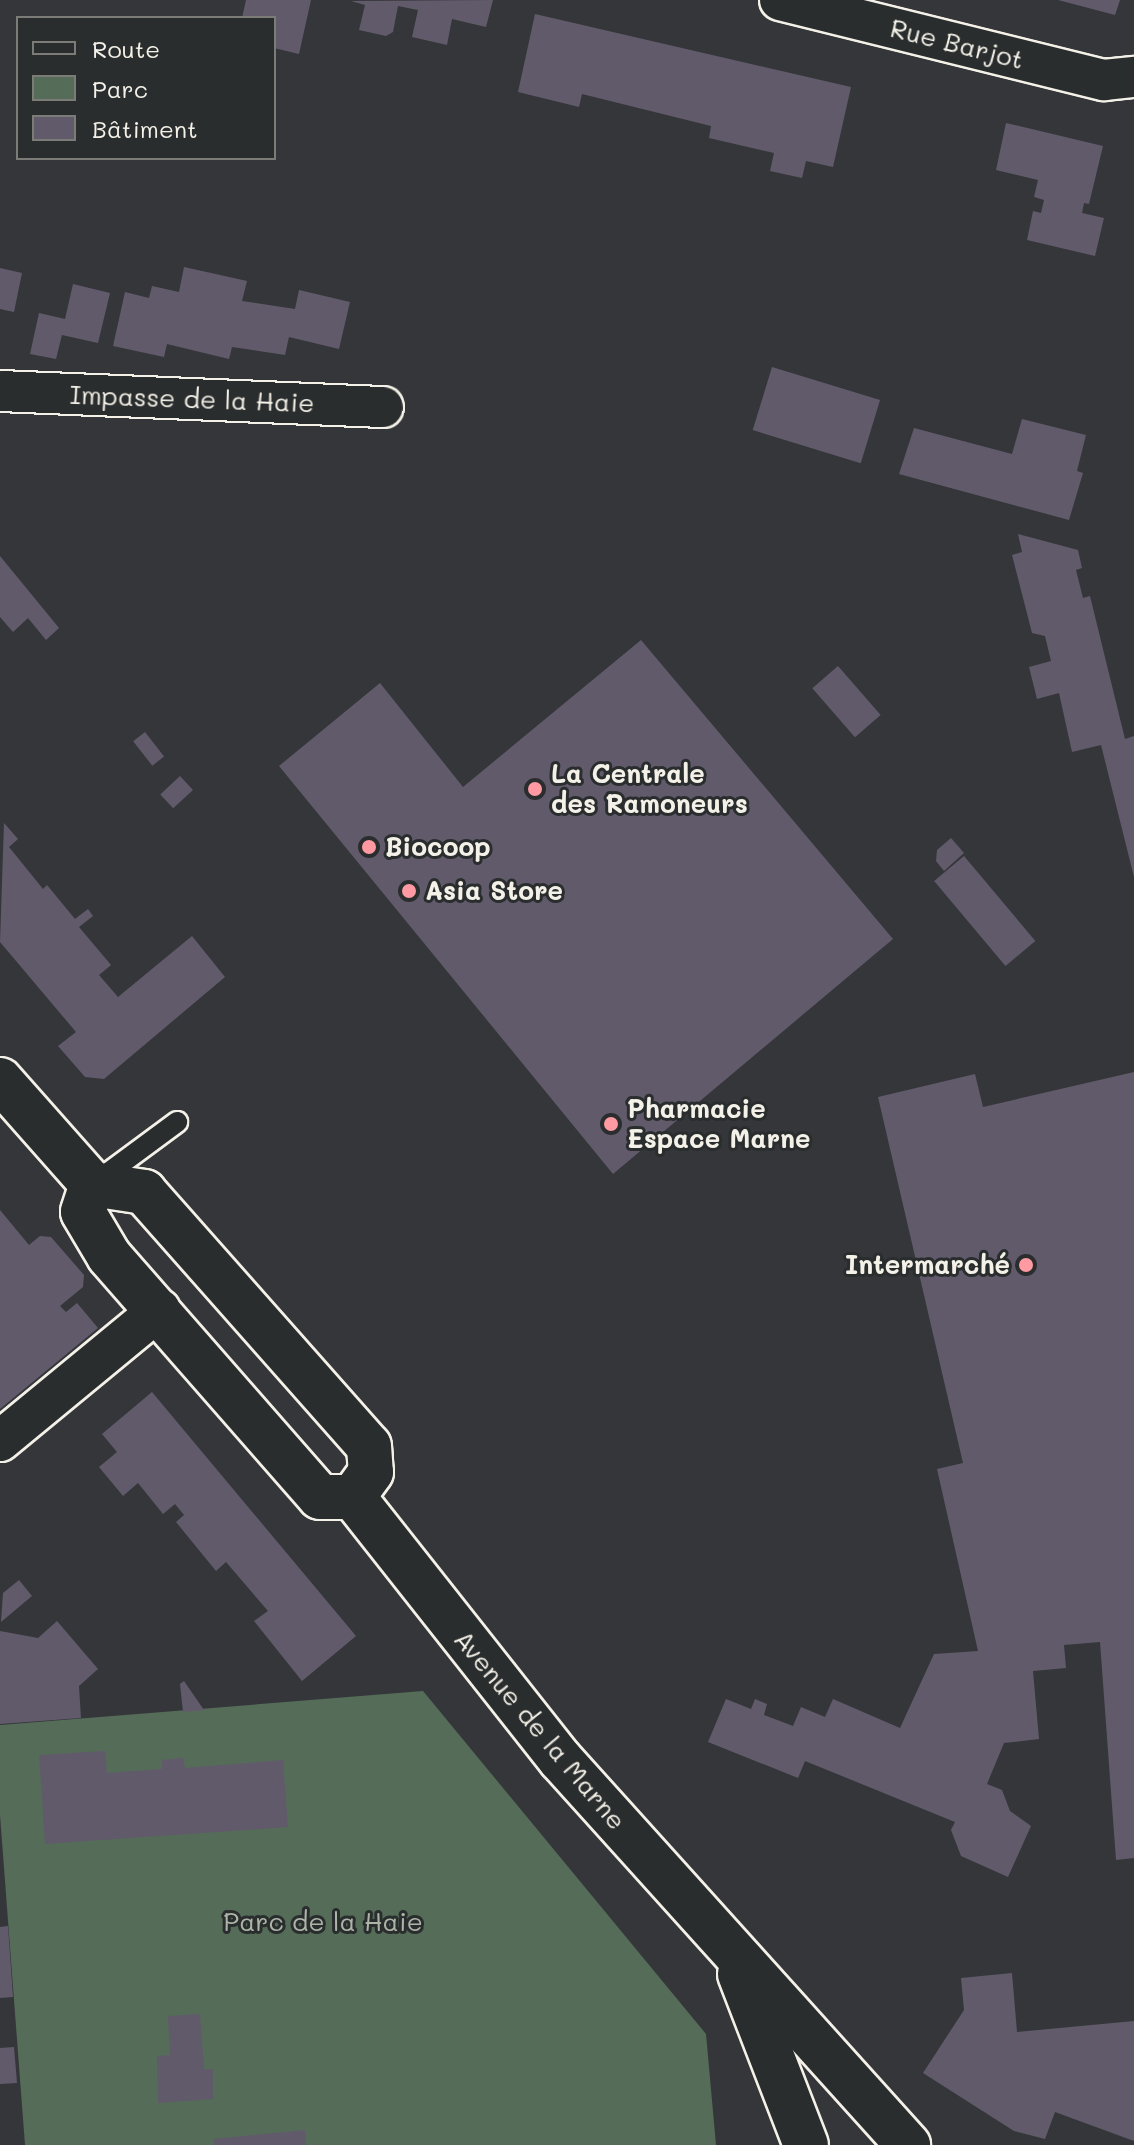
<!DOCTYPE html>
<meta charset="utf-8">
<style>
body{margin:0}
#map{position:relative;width:1134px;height:2145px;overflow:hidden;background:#35363a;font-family:Mali,sans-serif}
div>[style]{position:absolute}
.green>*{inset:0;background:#556c59}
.building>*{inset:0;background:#615a6b;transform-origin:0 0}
.roads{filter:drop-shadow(2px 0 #f4f1e8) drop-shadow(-2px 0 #f4f1e8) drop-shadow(0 2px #f4f1e8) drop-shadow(0 -2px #f4f1e8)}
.service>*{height:20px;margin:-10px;padding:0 10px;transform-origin:10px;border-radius:10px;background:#2a2d2e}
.minor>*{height:40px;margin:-20px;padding:0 20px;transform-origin:20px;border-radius:20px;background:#2a2d2e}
.secondary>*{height:44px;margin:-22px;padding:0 22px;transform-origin:22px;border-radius:22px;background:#2a2d2e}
.dots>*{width:22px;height:22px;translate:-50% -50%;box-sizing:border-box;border:4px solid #2a2d2e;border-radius:50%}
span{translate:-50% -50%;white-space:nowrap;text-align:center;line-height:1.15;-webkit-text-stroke:6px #2a2d2e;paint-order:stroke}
.street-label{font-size:26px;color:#f4f1e8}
.poi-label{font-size:26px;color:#f4f1e8;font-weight:700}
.left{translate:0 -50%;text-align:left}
.right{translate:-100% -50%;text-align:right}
.park-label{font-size:26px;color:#acb5a8}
.legend{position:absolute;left:16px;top:16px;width:260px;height:144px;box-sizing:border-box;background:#2a2d2e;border:2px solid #7b7b78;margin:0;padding:10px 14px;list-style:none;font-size:24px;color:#f4f1e8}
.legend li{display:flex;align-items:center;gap:16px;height:40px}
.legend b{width:40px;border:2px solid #7b7b78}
</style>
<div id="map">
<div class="green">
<div style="clip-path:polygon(423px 1691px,706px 2034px,716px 2145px,25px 2145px,0 1815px,0 1725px)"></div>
</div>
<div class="building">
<div style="clip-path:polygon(246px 0,311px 0,299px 54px,274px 48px,274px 18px,242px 18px)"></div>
<div style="clip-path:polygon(493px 0,486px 27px,452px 19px,447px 45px,412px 37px,418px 10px,398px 6px,393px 32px,386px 36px,359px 30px,365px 5px,351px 1px)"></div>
<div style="clip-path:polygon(1058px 0,1120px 0,1115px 15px)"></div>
<div style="clip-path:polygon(535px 14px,851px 87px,833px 167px,806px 161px,802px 178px,770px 171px,774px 153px,709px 138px,711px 126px,582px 94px,579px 107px,518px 92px)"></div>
<div style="clip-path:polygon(1006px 123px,1103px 146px,1089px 204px,1084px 203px,1082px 213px,1104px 218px,1095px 256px,1027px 240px,1033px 211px,1041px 213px,1044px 200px,1034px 197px,1038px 180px,996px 170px)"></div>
<div style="clip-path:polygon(184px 267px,247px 281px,242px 301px,295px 309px,299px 290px,350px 302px,339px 349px,289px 337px,285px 355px,232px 347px,229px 359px,167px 344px,164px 357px,113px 346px,125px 292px,149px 298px,152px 286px,179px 292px)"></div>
<div style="clip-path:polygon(0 268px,22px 273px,14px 312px,0 309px)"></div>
<div style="clip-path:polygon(73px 284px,110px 293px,98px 343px,62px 335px,56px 359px,30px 354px,39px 313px,65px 319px)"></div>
<div style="left:772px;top:367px;width:113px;height:66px;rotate:17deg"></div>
<div style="clip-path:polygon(1022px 419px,1086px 435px,1077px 471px,1083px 473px,1069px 520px,899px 474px,914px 428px,1012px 454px)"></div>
<div style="clip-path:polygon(1018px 534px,1078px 550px,1082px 568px,1076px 570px,1083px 598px,1090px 596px,1125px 739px,1134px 736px,1134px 877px,1101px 745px,1072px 752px,1059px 693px,1037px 699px,1029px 667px,1051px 661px,1045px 636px,1032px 633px,1012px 555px,1022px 552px)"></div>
<div style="clip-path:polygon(0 556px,59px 628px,46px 640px,28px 618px,13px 632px,0 617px)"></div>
<div style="clip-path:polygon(641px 640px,893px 939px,613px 1174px,279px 766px,380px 683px,463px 787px)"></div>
<div style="left:838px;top:666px;width:65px;height:34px;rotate:49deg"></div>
<div style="left:145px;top:732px;width:31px;height:15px;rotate:52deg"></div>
<div style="left:180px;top:776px;width:19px;height:27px;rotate:47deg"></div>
<div style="clip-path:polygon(4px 823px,18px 839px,9px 847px,43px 889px,47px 885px,75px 919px,88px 909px,93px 916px,79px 927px,111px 965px,99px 975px,118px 997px,192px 936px,225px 977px,104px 1079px,85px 1077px,58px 1046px,76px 1032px,0 942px)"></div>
<div style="clip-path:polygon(951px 838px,964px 853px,944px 871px,936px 861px,937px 850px)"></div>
<div style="left:964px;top:856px;width:111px;height:39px;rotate:50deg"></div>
<div style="clip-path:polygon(1134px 1072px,1134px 1858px,1116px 1860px,1100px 1642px,1064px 1645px,1066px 1668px,1033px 1671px,1039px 1739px,1004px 1743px,987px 1784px,1002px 1790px,1010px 1811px,1031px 1826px,1008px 1877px,961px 1856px,951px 1830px,955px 1822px,805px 1761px,798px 1778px,708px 1742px,726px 1699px,751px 1709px,755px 1699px,767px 1704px,764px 1715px,793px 1726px,801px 1707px,825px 1717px,833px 1699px,900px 1728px,934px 1654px,978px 1651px,937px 1469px,963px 1463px,878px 1097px,975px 1074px,983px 1107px)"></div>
<div style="clip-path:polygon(0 1210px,29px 1245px,40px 1236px,51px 1237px,84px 1275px,83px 1287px,60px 1306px,66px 1312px,77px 1303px,98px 1328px,0 1409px)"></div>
<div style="clip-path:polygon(152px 1392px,356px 1636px,302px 1681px,254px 1621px,268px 1611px,226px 1562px,216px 1571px,176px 1522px,184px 1515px,175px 1504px,163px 1514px,138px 1483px,123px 1496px,99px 1467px,117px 1452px,102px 1434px)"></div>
<div style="clip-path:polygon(19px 1580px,32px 1596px,1px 1622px,3px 1593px)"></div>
<div style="clip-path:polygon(57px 1621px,98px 1669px,79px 1686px,81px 1718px,0 1724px,0 1631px,38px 1638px)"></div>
<div style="clip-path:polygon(184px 1681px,204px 1710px,183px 1712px,180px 1684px)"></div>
<div style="clip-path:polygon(105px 1751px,107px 1773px,162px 1769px,162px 1760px,183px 1758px,185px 1768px,283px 1760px,288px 1827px,45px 1844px,39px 1755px)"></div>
<div style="clip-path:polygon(8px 1926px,13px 1997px,0 1998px,0 1927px)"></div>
<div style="clip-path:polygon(1012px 1973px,1017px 2032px,1134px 2021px,1134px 2141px,1055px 2112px,1045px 2139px,1014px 2131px,923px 2073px,964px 2010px,961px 1978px)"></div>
<div style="clip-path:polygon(200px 2014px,204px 2069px,213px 2069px,213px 2099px,158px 2103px,157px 2056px,170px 2055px,168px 2016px)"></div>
<div style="clip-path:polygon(14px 2047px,17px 2083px,0 2084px,0 2048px)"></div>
<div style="clip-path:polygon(305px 2130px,306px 2145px,214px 2145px,213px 2139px)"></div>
</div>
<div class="roads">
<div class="service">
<div style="left:96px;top:1182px;width:101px;rotate:-36.5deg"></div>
</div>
<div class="minor">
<div style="left:780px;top:0;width:334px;rotate:13.9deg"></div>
<div style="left:1104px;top:80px;width:30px;rotate:-6deg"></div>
<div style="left:0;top:391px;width:383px;rotate:2.4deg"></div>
<div style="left:0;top:1441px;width:207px;rotate:-39.5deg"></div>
</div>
<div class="secondary">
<div style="left:0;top:1080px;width:139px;rotate:48.5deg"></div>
<div style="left:92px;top:1184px;width:53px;rotate:8.7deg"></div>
<div style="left:144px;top:1192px;width:339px;rotate:48.5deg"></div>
<div style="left:369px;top:1446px;width:26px;rotate:86deg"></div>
<div style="left:371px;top:1472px;width:31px;rotate:126deg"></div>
<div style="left:92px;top:1184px;width:29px;rotate:108deg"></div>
<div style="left:83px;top:1212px;width:51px;rotate:59.4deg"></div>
<div style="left:109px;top:1256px;width:320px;rotate:48.8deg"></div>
<div style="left:320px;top:1497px;width:33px"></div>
<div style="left:353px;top:1497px;width:334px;rotate:51.7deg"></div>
<div style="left:560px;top:1759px;width:520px;rotate:47.96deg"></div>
<div style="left:740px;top:1974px;width:183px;rotate:68.9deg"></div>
</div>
</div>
<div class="dots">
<div style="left:535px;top:789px;background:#ff9aa2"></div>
<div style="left:369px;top:847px;background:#ff9aa2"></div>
<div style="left:409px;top:891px;background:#ff9aa2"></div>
<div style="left:611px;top:1124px;background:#ff9aa2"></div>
<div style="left:1026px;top:1265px;background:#ff9aa2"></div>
</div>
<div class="street-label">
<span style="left:957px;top:44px;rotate:14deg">Rue Barjot</span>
<span style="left:192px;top:399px;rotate:2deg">Impasse de la Haie</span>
<span style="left:540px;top:1730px;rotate:50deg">Avenue de la Marne</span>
</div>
<div class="poi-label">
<span class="left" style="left:551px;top:789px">La Centrale<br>des Ramoneurs</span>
<span class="left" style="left:385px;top:847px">Biocoop</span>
<span class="left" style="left:425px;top:891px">Asia Store</span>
<span class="left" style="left:627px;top:1124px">Pharmacie<br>Espace Marne</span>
<span class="right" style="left:1010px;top:1265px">Intermarché</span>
</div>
<div class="park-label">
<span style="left:323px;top:1922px">Parc de la Haie</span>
</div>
<ul class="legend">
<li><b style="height:10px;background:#2a2d2e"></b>Route</li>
<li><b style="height:22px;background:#556c59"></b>Parc</li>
<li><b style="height:22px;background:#615a6b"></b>Bâtiment</li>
</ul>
</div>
